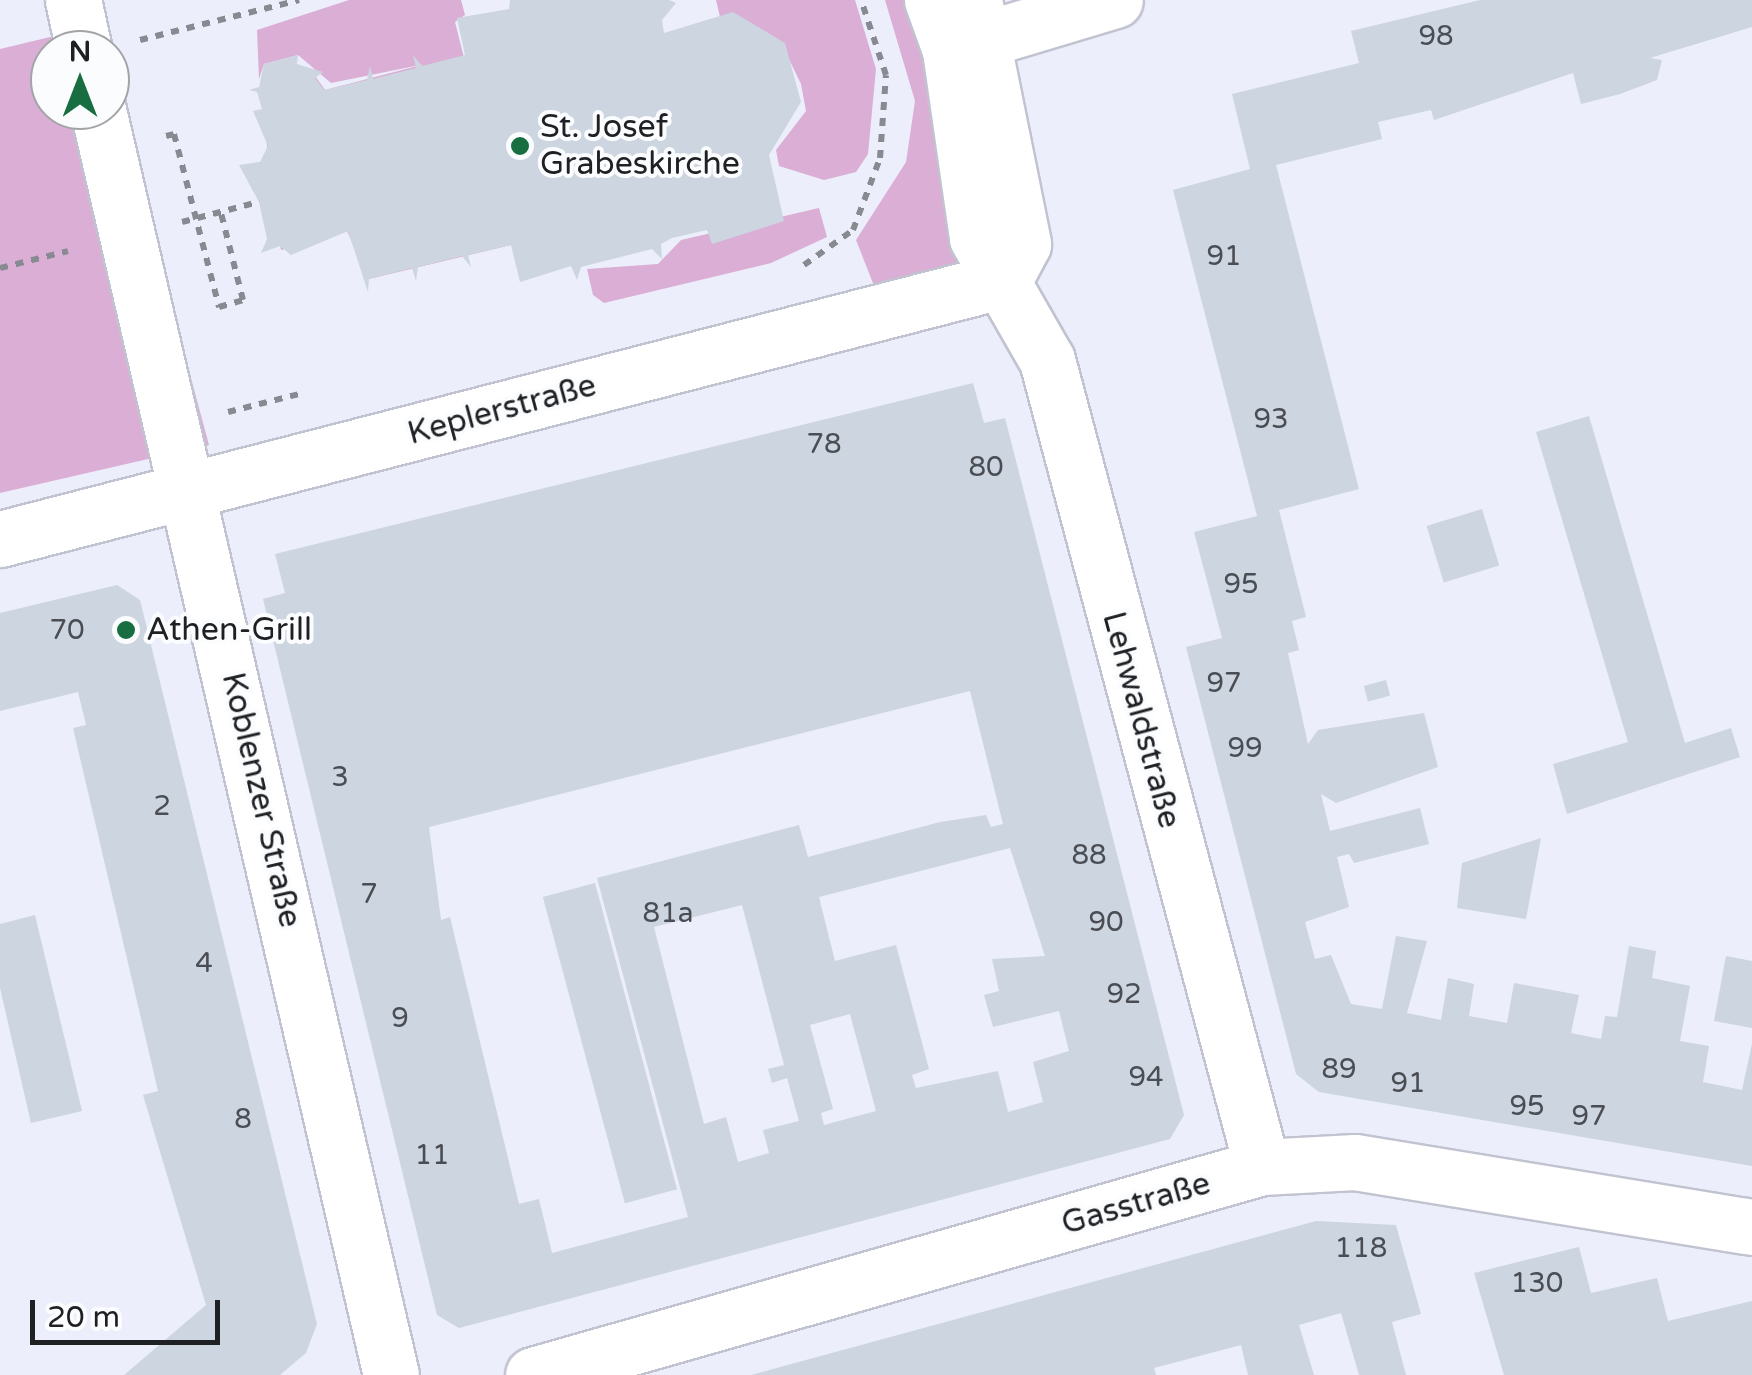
<!DOCTYPE html>
<meta charset="utf-8">
<style>
body{margin:0}
#map{position:relative;width:1752px;height:1375px;overflow:hidden;background:#eceefb;font-family:"Varela Round",sans-serif}
div>[style]{position:absolute}
.green>*{inset:0;background:#daaed5}
.building>*{inset:0;background:#ccd5e0;transform-origin:0 0}
.path>*{height:6px;margin-top:-3px;transform-origin:0;background:repeating-linear-gradient(90deg,#888a92 0 8px,transparent 0 16px)}
.roads{filter:drop-shadow(2px 0 #c2c3d0) drop-shadow(-2px 0 #c2c3d0) drop-shadow(0 2px #c2c3d0) drop-shadow(0 -2px #c2c3d0)}
.minor>*{height:55px;margin:-27.5px;padding:0 27.5px;transform-origin:27.5px;border-radius:27.5px;background:#fff}
.dots>*{width:28px;height:28px;translate:-50% -50%;box-sizing:border-box;border:5px solid #fbfcfe;border-radius:50%}
span{translate:-50% -50%;white-space:nowrap;text-align:center;line-height:1.15;-webkit-text-stroke:8px #fbfcfe;paint-order:stroke}
.number-label{font-size:28px;color:#4a4d53}
.number-label span{-webkit-text-stroke-width:0}
.poi-label{font-size:32px;color:#1f2024}
.left{translate:0 -50%;text-align:left}
.street-label{font-size:32px;color:#1f2024}
.north{position:absolute;left:30px;top:30px;width:100px;height:100px;box-sizing:border-box;background:#fbfcfe;border:2px solid #a3a4a7;border-radius:50%;rotate:0deg;font-size:28px;font-weight:700;line-height:40px;text-align:center;color:#1f2024}
.north::after{content:'';display:block;margin:auto;width:35px;height:45px;background:#186e41;clip-path:polygon(50% 0,100% 100%,50% 72%,0 100%)}
.scale{position:absolute;left:30px;top:1300px;width:190px;height:45px;box-sizing:border-box;border:5px solid #1f2024;border-top:0;padding-left:12px;font-size:30px;line-height:35px;white-space:nowrap;color:#1f2024;-webkit-text-stroke:8px #fbfcfe;paint-order:stroke}
</style>
<div id="map">
<div class="green">
<div style="clip-path:polygon(349px 0,461px 0,465px 15px,455px 22px,511px 245px,369px 279px,347px 231px,281px 250px,262px 108px,313px 73px,325px 90px,425px 64px,331px 83px,298px 55px,264px 64px,259px 79px,257px 30px)"></div>
<div style="clip-path:polygon(716px 0,855px 0,876px 69px,868px 154px,856px 172px,824px 180px,779px 166px,776px 150px,806px 111px,801px 84px,785px 51px,720px 17px)"></div>
<div style="clip-path:polygon(885px 0,918px 0,964px 256px,927px 285px,878px 296px,856px 240px,906px 162px,915px 101px)"></div>
<div style="clip-path:polygon(96px 26px,103px 50px,50px 50px,50px 110px,110px 110px,110px 77px,209px 445px,0 493px,0 49px)"></div>
<div style="clip-path:polygon(819px 208px,827px 237px,771px 263px,604px 303px,593px 295px,587px 269px,658px 264px,681px 240px)"></div>
</div>
<div class="building">
<div style="clip-path:polygon(510px 0,669px 0,676px 3px,662px 20px,664px 33px,733px 12px,785px 43px,801px 102px,769px 155px,784px 221px,712px 244px,707px 230px,672px 238px,661px 244px,662px 259px,652px 249px,581px 267px,577px 280px,571px 266px,520px 282px,511px 245px,468px 255px,471px 267px,462px 256px,418px 267px,416px 281px,412px 268px,369px 279px,368px 292px,348px 231px,291px 255px,280px 246px,261px 253px,267px 239px,259px 202px,239px 165px,260px 162px,268px 146px,253px 111px,262px 109px,257px 92px,249px 90px,259px 87px,264px 64px,298px 55px,297px 64px,323px 72px,315px 78px,324px 90px,367px 80px,370px 66px,373px 79px,416px 68px,413px 55px,422px 66px,465px 55px,457px 18px,509px 9px)"></div>
<div style="clip-path:polygon(1480px 0,1752px 0,1752px 27px,1650px 58px,1662px 60px,1657px 80px,1620px 94px,1581px 104px,1573px 73px,1434px 120px,1431px 110px,1378px 122px,1382px 139px,1276px 165px,1359px 489px,1279px 510px,1306px 617px,1292px 621px,1299px 650px,1288px 653px,1308px 744px,1318px 730px,1424px 713px,1438px 767px,1336px 803px,1321px 794px,1330px 831px,1420px 808px,1429px 844px,1354px 863px,1349px 854px,1337px 857px,1349px 907px,1305px 922px,1315px 959px,1331px 955px,1351px 1004px,1382px 1009px,1396px 936px,1427px 941px,1407px 1013px,1441px 1020px,1448px 978px,1474px 984px,1469px 1016px,1507px 1023px,1514px 983px,1579px 995px,1571px 1033px,1601px 1039px,1605px 1016px,1617px 1017px,1629px 946px,1656px 951px,1652px 978px,1690px 986px,1680px 1041px,1709px 1046px,1703px 1082px,1742px 1090px,1752px 1044px,1752px 1166px,1319px 1092px,1296px 1074px,1186px 647px,1222px 638px,1194px 532px,1257px 516px,1173px 190px,1250px 169px,1232px 94px,1359px 63px,1351px 31px)"></div>
<div style="clip-path:polygon(evenodd,973px 383px,984px 423px,1005px 418px,1184px 1115px,1170px 1139px,459px 1328px,437px 1315px,263px 599px,285px 593px,275px 554px,973px 383px,970px 691px,1003px 824px,991px 827px,986px 815px,940px 822px,808px 857px,799px 825px,597px 878px,688px 1217px,552px 1253px,539px 1199px,519px 1204px,450px 917px,441px 920px,429px 827px,970px 691px,973px 383px,1010px 848px,1045px 956px,992px 959px,999px 991px,984px 995px,993px 1027px,1059px 1011px,1069px 1051px,1033px 1062px,1043px 1102px,1008px 1112px,998px 1071px,916px 1088px,912px 1075px,929px 1069px,896px 945px,835px 961px,819px 897px,1010px 848px,973px 383px,742px 905px,784px 1065px,768px 1069px,772px 1083px,787px 1078px,799px 1121px,763px 1130px,769px 1153px,738px 1162px,726px 1117px,704px 1124px,654px 927px,742px 905px,973px 383px,850px 1014px,876px 1111px,824px 1125px,821px 1113px,833px 1109px,810px 1025px,850px 1014px)"></div>
<div style="clip-path:polygon(1589px 416px,1685px 743px,1731px 728px,1740px 757px,1567px 814px,1553px 764px,1628px 742px,1536px 432px)"></div>
<div style="left:1482px;top:509px;width:59px;height:58px;rotate:73deg"></div>
<div style="clip-path:polygon(117px 585px,140px 600px,317px 1324px,306px 1353px,280px 1375px,124px 1375px,206px 1305px,143px 1095px,158px 1091px,73px 728px,86px 725px,78px 692px,0 711px,0 613px)"></div>
<div style="left:1386px;top:680px;width:16px;height:23px;rotate:75deg"></div>
<div style="clip-path:polygon(1541px 838px,1526px 919px,1457px 908px,1462px 863px)"></div>
<div style="left:595px;top:883px;width:317px;height:54px;rotate:75deg"></div>
<div style="clip-path:polygon(35px 915px,82px 1111px,31px 1123px,0 988px,0 924px)"></div>
<div style="clip-path:polygon(1726px 956px,1752px 961px,1752px 1028px,1714px 1021px)"></div>
<div style="clip-path:polygon(1316px 1221px,1396px 1225px,1421px 1314px,1392px 1322px,1406px 1375px,1359px 1375px,1341px 1313px,1299px 1325px,1314px 1375px,1248px 1375px,1241px 1345px,1154px 1368px,1156px 1375px,751px 1375px)"></div>
<div style="clip-path:polygon(1579px 1247px,1591px 1293px,1657px 1278px,1668px 1321px,1752px 1301px,1752px 1375px,1504px 1375px,1474px 1273px)"></div>
</div>
<div class="path">
<div style="left:140px;top:40px;width:164px;rotate:-14.1deg"></div>
<div style="left:166px;top:136px;width:8px;rotate:-14deg"></div>
<div style="left:174px;top:134px;width:179px;rotate:75.4deg"></div>
<div style="left:219px;top:307px;width:25px;rotate:-16deg"></div>
<div style="left:243px;top:300px;width:90px;rotate:-104.2deg"></div>
<div style="left:182px;top:222px;width:80px;rotate:-14.6deg"></div>
<div style="left:804px;top:265px;width:60px;rotate:-35.5deg"></div>
<div style="left:853px;top:230px;width:77px;rotate:-69.4deg"></div>
<div style="left:880px;top:158px;width:83px;rotate:-85.9deg"></div>
<div style="left:886px;top:75px;width:79px;rotate:-108.4deg"></div>
<div style="left:0;top:268px;width:70px;rotate:-14deg"></div>
<div style="left:228px;top:412px;width:77px;rotate:-14.2deg"></div>
</div>
<div class="roads">
<div class="minor">
<div style="left:73px;top:0;width:51px;rotate:77.6deg"></div>
<div style="left:932px;top:0;width:53px;rotate:70.2deg"></div>
<div style="left:950px;top:50px;width:190px;rotate:81.8deg"></div>
<div style="left:977px;top:238px;width:141px;rotate:60.2deg"></div>
<div style="left:1047px;top:360px;width:835px;rotate:75.08deg"></div>
<div style="left:974px;top:0;width:249px;rotate:78.6deg"></div>
<div style="left:1023px;top:244px;width:41px;rotate:117.8deg"></div>
<div style="left:952px;top:49px;width:170px;rotate:-16.7deg"></div>
<div style="left:98px;top:110px;width:1298px;rotate:76.96deg"></div>
<div style="left:0;top:539px;width:1037px;rotate:-14.47deg"></div>
<div style="left:533px;top:1375px;width:758px;rotate:-15.92deg"></div>
<div style="left:1262px;top:1167px;width:93px;rotate:-3.1deg"></div>
<div style="left:1355px;top:1162px;width:402px;rotate:9.3deg"></div>
</div>
</div>
<div class="dots">
<div style="left:520px;top:146px;background:#186e41"></div>
<div style="left:126px;top:630px;background:#186e41"></div>
</div>
<div class="number-label">
<span style="left:1436px;top:36px">98</span>
<span style="left:1224px;top:256px">91</span>
<span style="left:1271px;top:419px">93</span>
<span style="left:824px;top:444px">78</span>
<span style="left:986px;top:467px">80</span>
<span style="left:1241px;top:584px">95</span>
<span style="left:67px;top:630px">70</span>
<span style="left:1224px;top:683px">97</span>
<span style="left:1245px;top:748px">99</span>
<span style="left:340px;top:777px">3</span>
<span style="left:162px;top:806px">2</span>
<span style="left:1089px;top:855px">88</span>
<span style="left:369px;top:894px">7</span>
<span style="left:668px;top:913px">81a</span>
<span style="left:1106px;top:922px">90</span>
<span style="left:204px;top:963px">4</span>
<span style="left:1124px;top:994px">92</span>
<span style="left:400px;top:1018px">9</span>
<span style="left:1339px;top:1069px">89</span>
<span style="left:1146px;top:1077px">94</span>
<span style="left:1408px;top:1083px">91</span>
<span style="left:1527px;top:1106px">95</span>
<span style="left:1589px;top:1116px">97</span>
<span style="left:243px;top:1119px">8</span>
<span style="left:432px;top:1155px">11</span>
<span style="left:1361px;top:1248px">118</span>
<span style="left:1537px;top:1283px">130</span>
</div>
<div class="poi-label">
<span class="left" style="left:540px;top:146px">St. Josef<br>Grabeskirche</span>
<span class="left" style="left:146px;top:630px">Athen-Grill</span>
</div>
<div class="street-label">
<span style="left:502px;top:410px;rotate:-15deg">Keplerstraße</span>
<span style="left:1141px;top:720px;rotate:75deg">Lehwaldstraße</span>
<span style="left:261px;top:800px;rotate:77deg">Koblenzer Straße</span>
<span style="left:1136px;top:1204px;rotate:-16deg">Gasstraße</span>
</div>
<div class="north">N</div>
<div class="scale">20 m</div>
</div>
